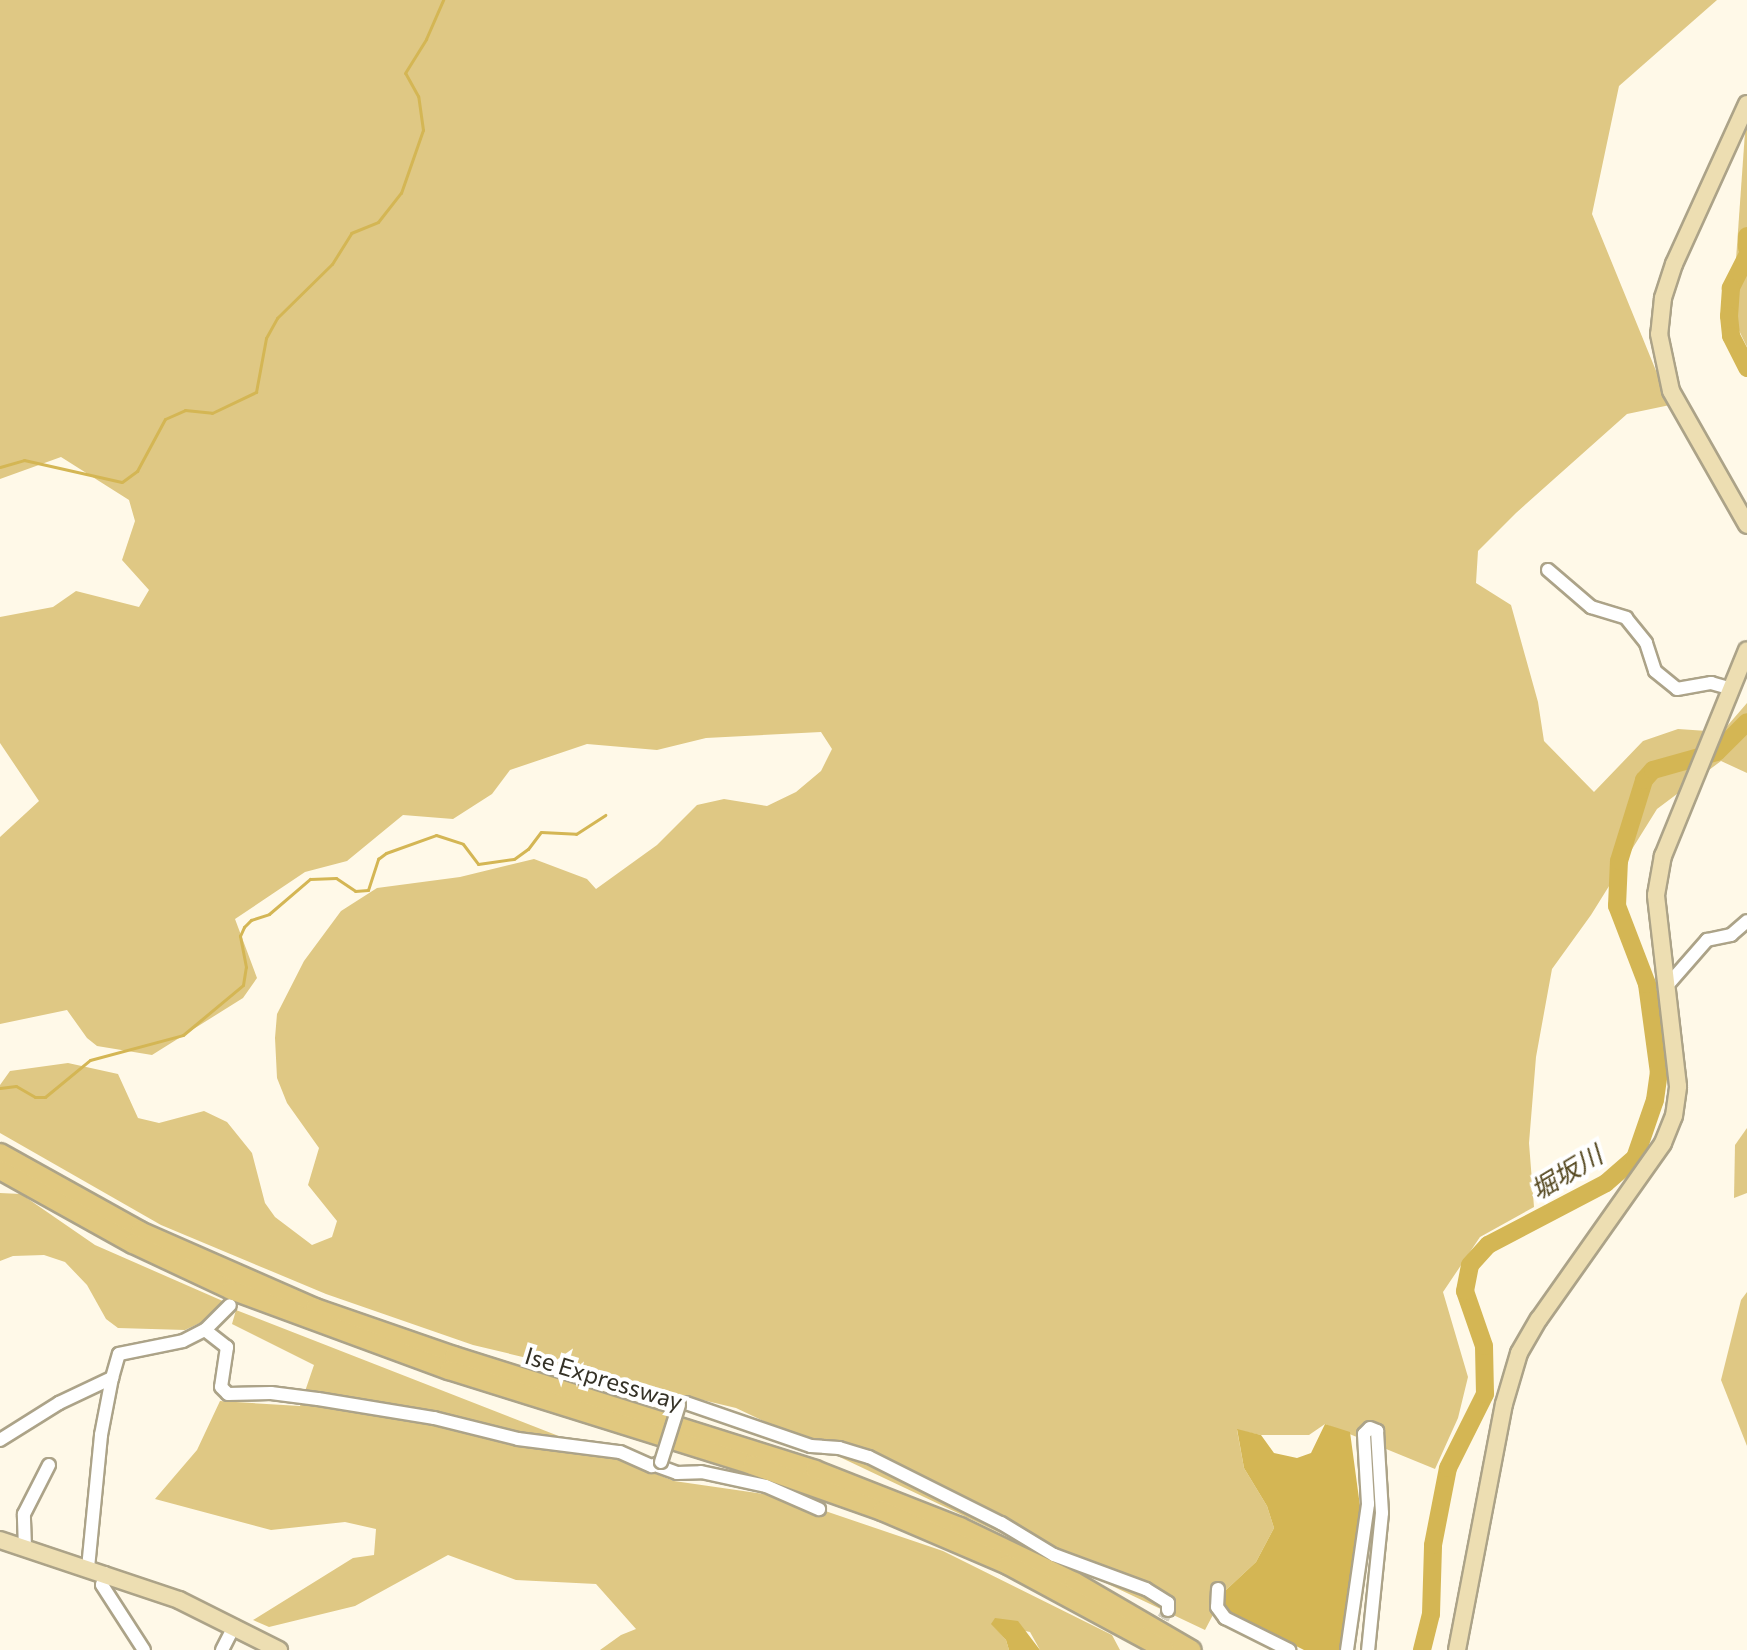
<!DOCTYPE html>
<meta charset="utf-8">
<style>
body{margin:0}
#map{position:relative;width:1747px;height:1650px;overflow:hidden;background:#fff9e8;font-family:Commissioner,"Noto Sans JP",sans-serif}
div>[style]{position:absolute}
.green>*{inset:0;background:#dfc884}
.water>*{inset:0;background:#d4b654}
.stream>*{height:3px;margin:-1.5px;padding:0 1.5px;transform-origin:1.5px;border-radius:1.5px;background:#d4b654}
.river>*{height:18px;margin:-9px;padding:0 9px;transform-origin:9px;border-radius:9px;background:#d4b654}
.minor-tunnel>*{height:12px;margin-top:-6px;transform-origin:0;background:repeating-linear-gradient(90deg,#d6d1c1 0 12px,transparent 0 18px)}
.roads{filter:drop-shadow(2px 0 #aca388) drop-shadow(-2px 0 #aca388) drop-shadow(0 2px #aca388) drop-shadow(0 -2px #aca388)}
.minor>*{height:12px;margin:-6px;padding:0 6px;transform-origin:6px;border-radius:6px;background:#fff}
.major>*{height:16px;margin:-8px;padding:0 8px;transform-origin:8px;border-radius:8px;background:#eddeb2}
.highway>*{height:18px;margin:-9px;padding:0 9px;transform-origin:9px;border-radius:9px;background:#e1c87f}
.bridges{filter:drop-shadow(2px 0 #aca388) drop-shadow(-2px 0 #aca388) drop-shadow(0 2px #aca388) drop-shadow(0 -2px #aca388)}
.minor-bridge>*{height:12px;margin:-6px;padding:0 6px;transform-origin:6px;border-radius:6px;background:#fff}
span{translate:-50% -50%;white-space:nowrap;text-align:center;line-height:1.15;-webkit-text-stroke:8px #fff;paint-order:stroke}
.street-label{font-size:24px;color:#343126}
.water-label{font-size:26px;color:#54471f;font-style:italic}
</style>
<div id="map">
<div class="green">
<div style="clip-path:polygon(0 0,1717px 0,1619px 86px,1592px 214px,1670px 405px,1627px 414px,1516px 513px,1478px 551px,1476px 583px,1511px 605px,1538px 702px,1544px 741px,1594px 792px,1643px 741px,1678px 729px,1722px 732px,1747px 703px,1747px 773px,1721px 761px,1657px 809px,1591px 915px,1552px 969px,1536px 1057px,1529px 1143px,1534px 1207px,1480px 1237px,1443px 1292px,1468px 1377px,1458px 1418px,1435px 1469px,1325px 1424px,1309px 1435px,1261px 1435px,1237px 1430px,1244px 1468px,1267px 1506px,1274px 1528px,1256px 1562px,1226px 1590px,1205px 1630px,736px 1408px,473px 1345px,326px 1294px,161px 1225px,0 1133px,0 1085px,10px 1071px,68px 1063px,118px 1074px,138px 1118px,159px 1123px,204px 1111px,227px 1122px,252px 1153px,265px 1203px,275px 1217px,312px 1245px,332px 1237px,337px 1221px,308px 1185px,319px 1148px,287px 1103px,277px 1078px,275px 1038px,277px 1014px,304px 961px,341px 911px,377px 888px,460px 877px,534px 859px,587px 879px,596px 889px,657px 845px,697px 805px,724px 799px,767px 806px,796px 792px,821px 771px,832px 749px,821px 732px,706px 738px,657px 750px,587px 744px,510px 770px,492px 794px,453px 819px,403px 815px,347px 861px,305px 872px,235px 919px,257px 978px,243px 998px,152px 1055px,97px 1046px,87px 1038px,67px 1010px,0 1024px,0 837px,39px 801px,0 743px,0 617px,53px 607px,76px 591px,139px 607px,149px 590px,122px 560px,135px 521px,129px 500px,61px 457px,0 479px)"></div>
<div style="clip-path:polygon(1747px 104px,1747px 347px,1732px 316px)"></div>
<div style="clip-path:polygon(1747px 1128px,1747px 1193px,1734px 1198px,1735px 1145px)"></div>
<div style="clip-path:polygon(0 1193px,21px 1194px,95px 1245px,225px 1302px,206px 1320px,185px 1330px,118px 1328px,106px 1319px,87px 1285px,65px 1262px,44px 1255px,13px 1256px,0 1261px)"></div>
<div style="clip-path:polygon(1747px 1292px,1747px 1446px,1721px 1380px,1741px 1300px)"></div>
<div style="clip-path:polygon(236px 1310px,674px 1481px,784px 1497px,943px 1551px,1112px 1635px,1120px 1650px,1040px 1650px,1030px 1632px,992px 1624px,1006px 1640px,1009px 1650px,600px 1650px,621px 1635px,636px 1629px,596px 1584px,516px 1580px,448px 1555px,355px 1606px,269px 1627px,253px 1620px,353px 1558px,374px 1555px,376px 1529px,345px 1522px,271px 1530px,155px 1499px,197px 1450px,220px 1401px,300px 1406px,314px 1365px,232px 1324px)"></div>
</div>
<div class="water">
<div style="clip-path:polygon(1325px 1424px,1350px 1432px,1360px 1506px,1342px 1650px,1304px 1650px,1217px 1606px,1226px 1590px,1256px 1562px,1274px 1528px,1267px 1506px,1244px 1468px,1237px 1429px,1261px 1435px,1274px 1453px,1297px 1458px,1311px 1453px)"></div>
<div style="clip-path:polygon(995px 1618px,1018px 1621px,1040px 1650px,1009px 1650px,1006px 1640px,991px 1624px)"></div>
</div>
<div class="stream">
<div style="left:0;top:467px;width:25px;rotate:-16deg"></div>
<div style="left:24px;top:460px;width:100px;rotate:12.7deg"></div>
<div style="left:122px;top:482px;width:19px;rotate:-36deg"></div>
<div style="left:137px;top:471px;width:59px;rotate:-61.7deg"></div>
<div style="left:165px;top:419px;width:22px;rotate:-24deg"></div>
<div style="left:185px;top:410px;width:27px;rotate:6deg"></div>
<div style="left:212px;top:413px;width:49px;rotate:-25.5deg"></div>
<div style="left:256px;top:392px;width:55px;rotate:-79.5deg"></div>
<div style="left:266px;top:338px;width:23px;rotate:-61deg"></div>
<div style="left:277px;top:318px;width:77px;rotate:-44.5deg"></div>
<div style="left:332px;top:264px;width:36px;rotate:-58deg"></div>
<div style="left:351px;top:233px;width:29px;rotate:-22deg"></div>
<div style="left:378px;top:222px;width:37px;rotate:-52deg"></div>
<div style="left:401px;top:193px;width:67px;rotate:-70.8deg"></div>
<div style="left:423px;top:130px;width:34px;rotate:-98deg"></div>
<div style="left:418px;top:96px;width:26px;rotate:-119deg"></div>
<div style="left:405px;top:73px;width:40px;rotate:-58deg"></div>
<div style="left:426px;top:39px;width:43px;rotate:-66.4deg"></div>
<div style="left:0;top:1088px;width:16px;rotate:-7deg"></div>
<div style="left:16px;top:1086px;width:22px;rotate:30deg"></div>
<div style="left:35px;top:1097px;width:10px"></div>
<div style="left:45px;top:1097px;width:58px;rotate:-39.4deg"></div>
<div style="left:90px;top:1060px;width:96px;rotate:-15deg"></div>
<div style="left:183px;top:1035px;width:78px;rotate:-39.8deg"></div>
<div style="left:243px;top:985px;width:18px;rotate:-81deg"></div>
<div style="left:246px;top:967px;width:32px;rotate:-101deg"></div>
<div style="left:240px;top:936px;width:10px;rotate:-66deg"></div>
<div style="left:244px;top:927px;width:10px;rotate:-45deg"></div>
<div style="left:251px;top:920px;width:19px;rotate:-18deg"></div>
<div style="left:269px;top:914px;width:54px;rotate:-40.5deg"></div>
<div style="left:310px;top:879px;width:26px;rotate:-2deg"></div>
<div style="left:336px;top:878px;width:23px;rotate:34deg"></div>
<div style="left:355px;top:891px;width:13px;rotate:-4deg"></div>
<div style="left:368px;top:890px;width:33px;rotate:-72deg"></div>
<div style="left:378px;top:859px;width:10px;rotate:-37deg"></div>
<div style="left:386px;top:853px;width:53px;rotate:-19.8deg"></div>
<div style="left:436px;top:835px;width:28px;rotate:18deg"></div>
<div style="left:463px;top:844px;width:25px;rotate:53deg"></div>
<div style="left:478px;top:864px;width:36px;rotate:-8deg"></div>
<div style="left:514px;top:859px;width:17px;rotate:-36deg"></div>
<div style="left:528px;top:849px;width:21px;rotate:-53deg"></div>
<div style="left:541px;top:832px;width:35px;rotate:3deg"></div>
<div style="left:576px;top:834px;width:35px;rotate:-33deg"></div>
</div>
<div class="river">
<div style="left:1747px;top:236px;width:12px;rotate:90deg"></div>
<div style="left:1747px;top:256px;width:36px;rotate:117deg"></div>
<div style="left:1731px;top:288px;width:28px;rotate:94deg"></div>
<div style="left:1729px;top:316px;width:20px;rotate:84deg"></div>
<div style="left:1731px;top:336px;width:36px;rotate:63deg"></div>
<div style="left:1422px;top:1650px;width:37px;rotate:-76deg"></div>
<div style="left:1431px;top:1614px;width:69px;rotate:-88.3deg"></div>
<div style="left:1433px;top:1545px;width:78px;rotate:-79deg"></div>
<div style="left:1448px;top:1468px;width:83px;rotate:-63.4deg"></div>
<div style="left:1485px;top:1394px;width:48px;rotate:-91.2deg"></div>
<div style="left:1484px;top:1346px;width:58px;rotate:-109.1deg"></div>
<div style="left:1465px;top:1291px;width:26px;rotate:-79deg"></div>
<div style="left:1470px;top:1265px;width:27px;rotate:-48deg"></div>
<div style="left:1488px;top:1245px;width:133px;rotate:-27.7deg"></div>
<div style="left:1606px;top:1183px;width:38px;rotate:-41deg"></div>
<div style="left:1635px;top:1158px;width:61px;rotate:-71deg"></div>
<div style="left:1655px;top:1100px;width:27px;rotate:-82deg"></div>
<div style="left:1659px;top:1073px;width:90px;rotate:-97.7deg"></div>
<div style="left:1647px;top:984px;width:84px;rotate:-111deg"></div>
<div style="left:1617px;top:906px;width:45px;rotate:-87.5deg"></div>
<div style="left:1619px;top:861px;width:85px;rotate:-72.8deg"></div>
<div style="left:1644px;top:780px;width:13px;rotate:-48deg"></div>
<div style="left:1653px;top:770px;width:66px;rotate:-15.7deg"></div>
<div style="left:1717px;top:752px;width:42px;rotate:-45deg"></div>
</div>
<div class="minor-tunnel">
<div style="left:1145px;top:1650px;width:46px;rotate:-60.1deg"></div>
</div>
<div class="roads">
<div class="minor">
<div style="left:1548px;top:570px;width:57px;rotate:40.7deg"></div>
<div style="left:1591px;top:607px;width:37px;rotate:17deg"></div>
<div style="left:1626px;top:618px;width:32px;rotate:51deg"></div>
<div style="left:1646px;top:643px;width:29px;rotate:72deg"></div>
<div style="left:1655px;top:671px;width:28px;rotate:39deg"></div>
<div style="left:1677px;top:689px;width:35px;rotate:-10deg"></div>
<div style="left:1711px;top:683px;width:22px;rotate:16deg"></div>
<div style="left:1665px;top:988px;width:64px;rotate:-48.8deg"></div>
<div style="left:1707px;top:940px;width:25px;rotate:-12deg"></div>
<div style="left:1731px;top:935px;width:21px;rotate:-41deg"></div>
<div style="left:205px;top:1330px;width:28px;rotate:38deg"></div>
<div style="left:227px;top:1347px;width:40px;rotate:98.5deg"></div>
<div style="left:221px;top:1387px;width:10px;rotate:45deg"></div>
<div style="left:228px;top:1394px;width:43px;rotate:-1.3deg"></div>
<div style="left:271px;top:1393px;width:47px;rotate:7.3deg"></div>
<div style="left:318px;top:1399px;width:118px;rotate:9.3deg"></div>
<div style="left:434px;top:1418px;width:87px;rotate:14deg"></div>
<div style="left:518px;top:1439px;width:103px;rotate:7.3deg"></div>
<div style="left:620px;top:1452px;width:35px;rotate:24deg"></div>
<div style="left:652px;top:1466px;width:10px;rotate:-24deg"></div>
<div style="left:679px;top:1405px;width:7px;rotate:-16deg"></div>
<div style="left:686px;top:1403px;width:132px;rotate:19deg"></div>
<div style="left:811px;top:1446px;width:28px;rotate:4deg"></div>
<div style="left:839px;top:1448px;width:31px;rotate:17deg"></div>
<div style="left:869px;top:1457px;width:148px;rotate:26.6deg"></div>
<div style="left:1001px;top:1523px;width:62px;rotate:31.1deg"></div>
<div style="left:1054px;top:1555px;width:98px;rotate:20.3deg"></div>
<div style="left:1146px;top:1589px;width:26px;rotate:32deg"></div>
<div style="left:1168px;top:1603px;width:7px;rotate:90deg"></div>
<div style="left:0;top:1440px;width:70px;rotate:-32.1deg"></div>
<div style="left:59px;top:1403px;width:59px;rotate:-25.3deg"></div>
<div style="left:112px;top:1378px;width:25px;rotate:-74deg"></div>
<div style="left:119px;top:1354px;width:65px;rotate:-11.5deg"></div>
<div style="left:183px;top:1341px;width:25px;rotate:-27deg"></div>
<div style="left:205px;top:1330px;width:35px;rotate:-45deg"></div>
<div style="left:658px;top:1466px;width:20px;rotate:20deg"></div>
<div style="left:677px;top:1473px;width:24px;rotate:-2deg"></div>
<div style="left:701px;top:1472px;width:66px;rotate:12.2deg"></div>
<div style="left:766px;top:1486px;width:58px;rotate:23.5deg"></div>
<div style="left:25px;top:1548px;width:34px;rotate:-92deg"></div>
<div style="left:24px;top:1514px;width:55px;rotate:-63deg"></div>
<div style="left:88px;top:1568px;width:134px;rotate:-84.4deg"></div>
<div style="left:101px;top:1435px;width:58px;rotate:-79.1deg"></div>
<div style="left:105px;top:1573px;width:12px;rotate:104deg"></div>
<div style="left:102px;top:1585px;width:77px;rotate:57.1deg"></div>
<div style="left:1218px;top:1589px;width:18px;rotate:93deg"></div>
<div style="left:1217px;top:1607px;width:14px;rotate:54deg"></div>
<div style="left:1225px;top:1618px;width:72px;rotate:26.6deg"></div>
<div style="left:222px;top:1650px;width:27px;rotate:-63deg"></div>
<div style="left:1347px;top:1650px;width:148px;rotate:-81.8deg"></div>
<div style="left:1368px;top:1504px;width:70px;rotate:-93.3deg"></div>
<div style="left:1364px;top:1434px;width:8px;rotate:-45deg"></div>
<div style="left:1370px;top:1428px;width:8px;rotate:23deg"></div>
<div style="left:1377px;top:1431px;width:82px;rotate:86.5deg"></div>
<div style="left:1382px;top:1513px;width:138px;rotate:95.8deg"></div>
</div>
<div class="major">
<div style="left:1747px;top:104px;width:176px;rotate:114.5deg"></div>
<div style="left:1674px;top:264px;width:36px;rotate:108deg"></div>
<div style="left:1663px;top:298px;width:36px;rotate:96deg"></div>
<div style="left:1659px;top:334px;width:58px;rotate:78.1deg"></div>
<div style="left:1671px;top:391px;width:154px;rotate:60.4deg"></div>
<div style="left:0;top:1540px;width:189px;rotate:18.5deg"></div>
<div style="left:179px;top:1600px;width:112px;rotate:26.6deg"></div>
<div style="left:1457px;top:1650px;width:250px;rotate:-79.2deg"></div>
<div style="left:1504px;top:1404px;width:53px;rotate:-73.6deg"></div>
<div style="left:1519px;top:1353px;width:39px;rotate:-60deg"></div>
<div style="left:1539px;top:1319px;width:215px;rotate:-54.8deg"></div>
<div style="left:1663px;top:1143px;width:29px;rotate:-68deg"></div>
<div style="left:1674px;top:1116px;width:30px;rotate:-82deg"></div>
<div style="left:1678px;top:1086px;width:192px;rotate:-96.6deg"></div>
<div style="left:1656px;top:895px;width:40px;rotate:-80deg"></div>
<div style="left:1663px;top:856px;width:222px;rotate:-67.8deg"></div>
</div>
<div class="highway">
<div style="left:0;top:1153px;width:160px;rotate:29.1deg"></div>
<div style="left:140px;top:1231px;width:191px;rotate:23.7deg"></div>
<div style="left:315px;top:1308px;width:147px;rotate:19.1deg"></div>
<div style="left:454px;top:1356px;width:379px;rotate:17.5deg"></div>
<div style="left:815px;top:1470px;width:156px;rotate:21.5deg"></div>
<div style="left:960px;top:1527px;width:127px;rotate:25.6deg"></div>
<div style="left:1075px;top:1582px;width:135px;rotate:30.2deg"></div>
<div style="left:0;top:1170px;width:152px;rotate:29.1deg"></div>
<div style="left:133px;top:1244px;width:108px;rotate:25.1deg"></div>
<div style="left:231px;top:1290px;width:232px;rotate:20.2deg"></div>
<div style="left:449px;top:1370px;width:318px;rotate:17.4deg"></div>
<div style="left:752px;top:1465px;width:138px;rotate:19.5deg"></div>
<div style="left:882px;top:1511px;width:137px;rotate:23.2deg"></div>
<div style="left:1008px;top:1565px;width:179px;rotate:28.4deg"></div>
</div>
</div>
<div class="bridges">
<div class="minor-bridge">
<div style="left:661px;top:1462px;width:60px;rotate:-72.5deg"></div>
</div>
</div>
<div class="street-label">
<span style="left:604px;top:1378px;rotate:17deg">Ise Expressway</span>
</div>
<div class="water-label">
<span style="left:1566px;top:1172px;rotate:-31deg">堀坂川</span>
</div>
</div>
